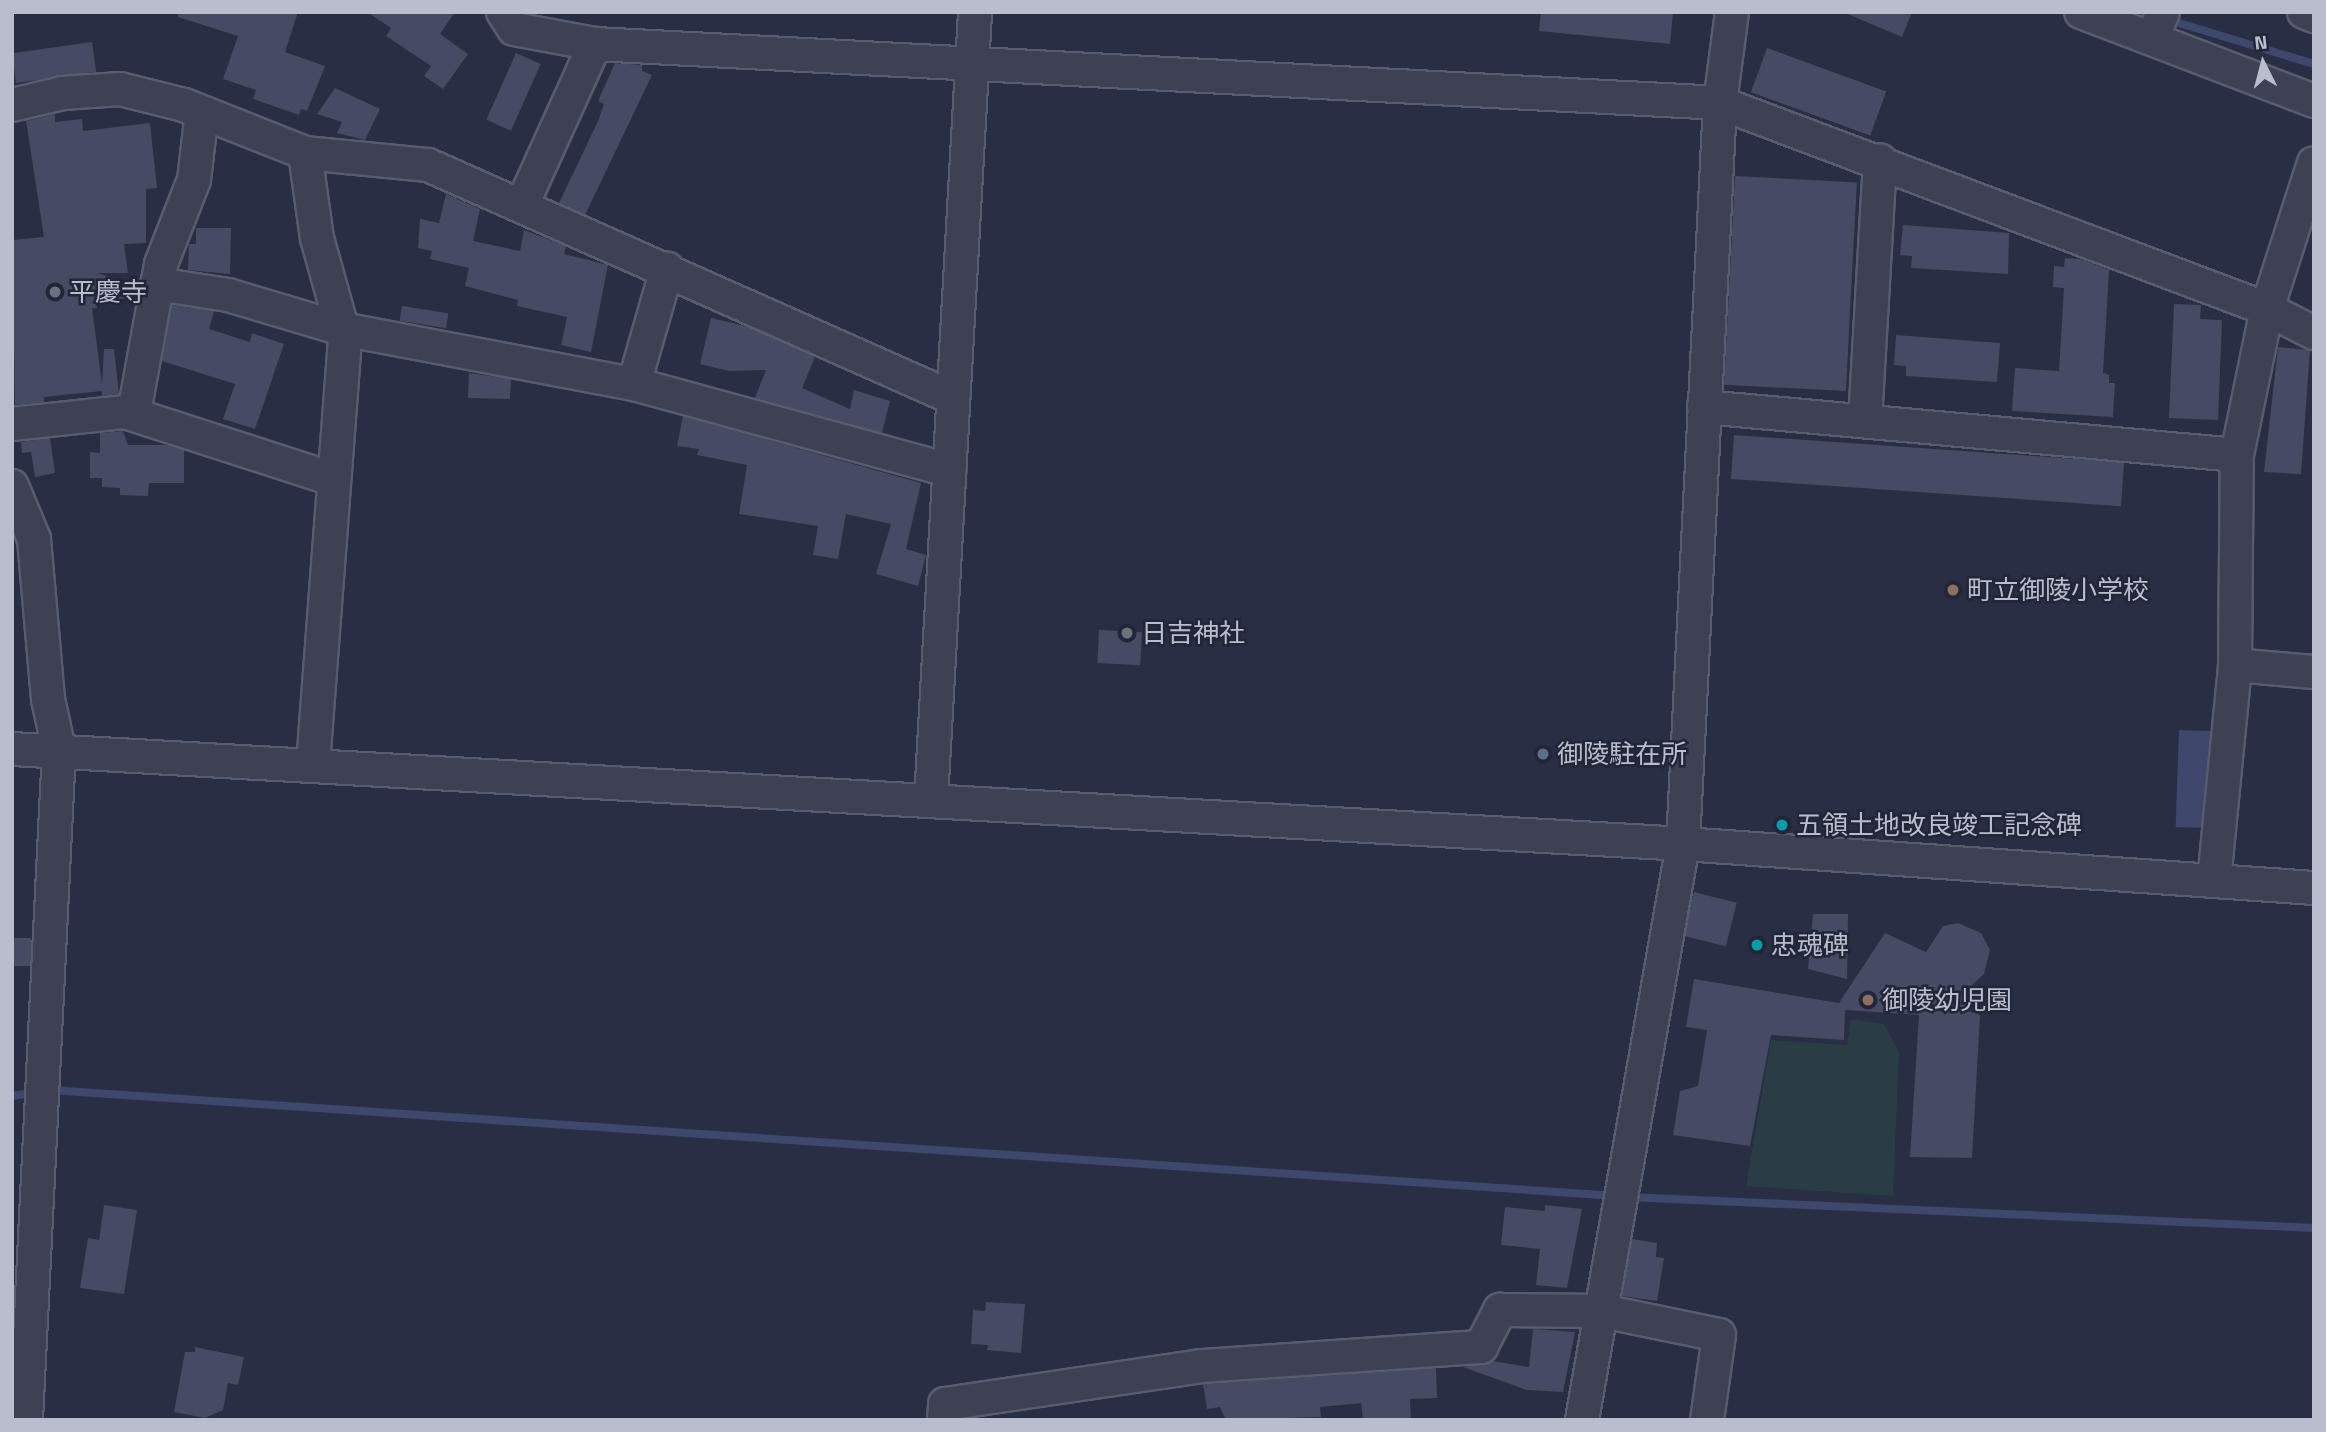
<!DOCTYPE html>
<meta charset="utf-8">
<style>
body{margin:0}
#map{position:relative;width:2326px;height:1432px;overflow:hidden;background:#282e44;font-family:"Titillium Web","Noto Sans JP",sans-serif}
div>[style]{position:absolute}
.green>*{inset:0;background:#2a3c44}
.water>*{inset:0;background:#3f486c;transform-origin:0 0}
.stream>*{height:8px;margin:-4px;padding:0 4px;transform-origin:4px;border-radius:4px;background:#3f486c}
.building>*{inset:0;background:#444b63;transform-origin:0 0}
.roads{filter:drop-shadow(2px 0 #585c6e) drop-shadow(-2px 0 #585c6e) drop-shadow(0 2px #585c6e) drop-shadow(0 -2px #585c6e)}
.minor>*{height:32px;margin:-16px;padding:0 16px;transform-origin:16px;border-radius:16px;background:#3d4153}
.dots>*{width:19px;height:19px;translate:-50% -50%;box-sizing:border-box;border:4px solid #212639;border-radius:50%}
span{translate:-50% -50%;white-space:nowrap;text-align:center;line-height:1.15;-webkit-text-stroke:5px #212639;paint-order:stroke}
.poi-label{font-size:26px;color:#babdcd}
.left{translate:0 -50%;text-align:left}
.frame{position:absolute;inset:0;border:14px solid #babdcd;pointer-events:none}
.north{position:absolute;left:2228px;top:28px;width:70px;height:70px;-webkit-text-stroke:5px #212639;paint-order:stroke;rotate:354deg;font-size:19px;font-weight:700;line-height:28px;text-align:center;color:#babdcd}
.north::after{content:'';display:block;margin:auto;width:24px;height:32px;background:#babdcd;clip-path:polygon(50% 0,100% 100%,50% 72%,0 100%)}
</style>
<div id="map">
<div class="green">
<div style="clip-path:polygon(1851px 1019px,1884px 1024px,1899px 1052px,1893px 1196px,1746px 1186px,1771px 1040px,1847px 1045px)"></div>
</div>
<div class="water">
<div style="left:2179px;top:730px;width:33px;height:97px;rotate:2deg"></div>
</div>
<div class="stream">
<div style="left:2166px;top:19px;width:155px;rotate:16.9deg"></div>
<div style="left:50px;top:1090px;width:1569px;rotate:3.87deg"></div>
<div style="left:12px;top:1096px;width:25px;rotate:-9deg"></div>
<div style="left:1628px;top:1197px;width:687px;rotate:2.59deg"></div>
</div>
<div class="building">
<div style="clip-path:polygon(178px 12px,298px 12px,285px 52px,325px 66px,307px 111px,301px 109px,299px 115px,253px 99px,256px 90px,223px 79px,238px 36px,178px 17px)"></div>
<div style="clip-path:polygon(367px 12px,455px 12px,440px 34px,468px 54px,443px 89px,424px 76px,431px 66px,386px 36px,391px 28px)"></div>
<div style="clip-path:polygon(1541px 12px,1673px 12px,1670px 44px,1539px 31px)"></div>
<div style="clip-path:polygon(1843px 12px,1912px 12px,1902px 37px)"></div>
<div style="left:92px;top:42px;width:30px;height:81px;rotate:82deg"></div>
<div style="left:1767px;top:48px;width:127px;height:47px;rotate:20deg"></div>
<div style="left:516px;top:53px;width:27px;height:73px;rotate:24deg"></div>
<div style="clip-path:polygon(615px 63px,642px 65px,642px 71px,652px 75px,585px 215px,559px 203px,598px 121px,604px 104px,598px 101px)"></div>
<div style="clip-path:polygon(335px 88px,380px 109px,365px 140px,337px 133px,342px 122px,317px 114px)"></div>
<div style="clip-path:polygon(55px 114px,55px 122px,82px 119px,83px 131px,150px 123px,157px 188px,146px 189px,146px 243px,124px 244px,128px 273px,97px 273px,138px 286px,136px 297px,96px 302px,97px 308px,92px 308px,102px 384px,104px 349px,114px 349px,119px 394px,102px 396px,102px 391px,44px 397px,44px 402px,15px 405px,12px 240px,44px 237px,26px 121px)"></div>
<div style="left:1735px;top:176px;width:122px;height:209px;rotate:3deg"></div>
<div style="clip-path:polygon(446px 194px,480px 209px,473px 241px,520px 251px,524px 230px,566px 246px,564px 254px,608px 265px,591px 352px,561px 345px,567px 317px,517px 306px,518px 300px,465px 286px,469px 268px,430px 259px,432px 251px,418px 248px,420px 219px,439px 223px)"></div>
<div style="clip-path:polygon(1903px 225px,2009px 233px,2008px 274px,1911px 268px,1912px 256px,1900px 255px)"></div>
<div style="clip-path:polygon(196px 228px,231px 228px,230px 274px,188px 270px,189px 244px,196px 244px)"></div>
<div style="clip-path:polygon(2065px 258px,2081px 259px,2109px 270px,2103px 373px,2109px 375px,2109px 383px,2115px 383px,2113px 417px,2012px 411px,2015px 368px,2059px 371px,2064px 288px,2053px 287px,2054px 266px,2064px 267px)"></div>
<div style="clip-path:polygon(2174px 304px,2201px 305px,2200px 319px,2222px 320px,2218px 420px,2169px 418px)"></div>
<div style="clip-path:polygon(172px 305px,214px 311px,209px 329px,250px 342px,252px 333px,284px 344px,255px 429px,223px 419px,235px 384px,162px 361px)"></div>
<div style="left:402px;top:306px;width:47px;height:15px;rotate:9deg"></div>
<div style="clip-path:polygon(711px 318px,749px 327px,815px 357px,802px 388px,850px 409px,854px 390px,890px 401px,882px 433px,755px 398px,766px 370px,729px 371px,700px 364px)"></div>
<div style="clip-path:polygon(1896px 335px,2000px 343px,1997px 382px,1906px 376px,1906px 366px,1894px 365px)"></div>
<div style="clip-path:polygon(2278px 347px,2310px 350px,2301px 474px,2264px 472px)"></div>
<div style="clip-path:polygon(469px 373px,511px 379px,510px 399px,468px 398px)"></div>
<div style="clip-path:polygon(683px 416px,921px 483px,906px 549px,926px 555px,918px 586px,876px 574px,891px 524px,846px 514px,838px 559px,813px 555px,818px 526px,739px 514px,747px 465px,697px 455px,699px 449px,677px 446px)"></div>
<div style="clip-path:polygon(123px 431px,128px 445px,166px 445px,184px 450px,184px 483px,149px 483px,148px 496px,120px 495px,120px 488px,102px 487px,102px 478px,90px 478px,90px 452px,100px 453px,100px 433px)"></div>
<div style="left:1734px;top:435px;width:391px;height:44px;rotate:4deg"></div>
<div style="clip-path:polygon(50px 438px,55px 473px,35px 477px,31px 452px,22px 453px,21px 442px)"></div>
<div style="left:1099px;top:630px;width:43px;height:33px;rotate:3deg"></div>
<div style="left:1694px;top:892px;width:44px;height:45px;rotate:14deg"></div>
<div style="clip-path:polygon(1813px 914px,1848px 914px,1847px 979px,1808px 969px)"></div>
<div style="clip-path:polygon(1958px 923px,1981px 933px,1990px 950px,1984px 974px,1971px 986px,1968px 1011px,1980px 1015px,1972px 1158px,1910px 1157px,1919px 1015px,1845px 1010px,1844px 1040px,1771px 1035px,1750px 1146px,1673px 1135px,1680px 1091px,1698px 1086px,1707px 1030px,1686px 1027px,1694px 979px,1839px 1003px,1885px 933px,1926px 952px,1943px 926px)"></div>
<div style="left:12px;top:938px;width:19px;height:28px"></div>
<div style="clip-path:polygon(104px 1205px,137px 1210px,124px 1294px,80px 1288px,88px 1238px,99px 1240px)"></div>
<div style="clip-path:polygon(1545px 1205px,1582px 1209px,1567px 1288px,1536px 1285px,1540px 1249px,1501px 1245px,1505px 1207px,1545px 1211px)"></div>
<div style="clip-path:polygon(1632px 1239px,1657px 1243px,1656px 1257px,1664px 1258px,1657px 1301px,1622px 1296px)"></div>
<div style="clip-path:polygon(986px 1302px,1025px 1304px,1021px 1353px,987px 1350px,988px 1345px,971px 1344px,973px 1310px,985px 1311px)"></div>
<div style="clip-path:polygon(1533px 1329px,1575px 1332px,1563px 1392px,1527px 1390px,1463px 1367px,1493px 1361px,1529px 1367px)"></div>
<div style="clip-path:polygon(195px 1347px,244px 1357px,238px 1385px,228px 1383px,223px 1410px,205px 1418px,174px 1412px,185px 1352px,195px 1352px)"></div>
<div style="clip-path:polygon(1436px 1368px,1437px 1398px,1410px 1399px,1411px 1420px,1363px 1420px,1361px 1403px,1320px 1407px,1321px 1417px,1226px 1420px,1220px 1407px,1207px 1409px,1203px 1384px)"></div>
</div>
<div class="roads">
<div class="minor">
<div style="left:503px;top:12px;width:20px;rotate:57deg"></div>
<div style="left:514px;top:29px;width:82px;rotate:10.5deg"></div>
<div style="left:595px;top:44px;width:1127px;rotate:3deg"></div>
<div style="left:1720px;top:103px;width:585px;rotate:20.64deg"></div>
<div style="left:2267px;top:309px;width:53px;rotate:27.1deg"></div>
<div style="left:2081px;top:12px;width:249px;rotate:20.9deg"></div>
<div style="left:2304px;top:12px;width:11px;rotate:22deg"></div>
<div style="left:2152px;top:38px;width:28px;rotate:-67deg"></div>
<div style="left:12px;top:105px;width:52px;rotate:-13.2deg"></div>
<div style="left:63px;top:93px;width:57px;rotate:-4deg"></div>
<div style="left:120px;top:89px;width:66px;rotate:14deg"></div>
<div style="left:184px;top:105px;width:130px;rotate:21.6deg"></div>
<div style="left:305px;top:153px;width:124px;rotate:5.6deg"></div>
<div style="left:428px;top:165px;width:574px;rotate:23.93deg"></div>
<div style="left:305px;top:153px;width:86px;rotate:82deg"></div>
<div style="left:317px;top:238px;width:105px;rotate:74.5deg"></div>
<div style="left:345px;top:339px;width:425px;rotate:94.3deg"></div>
<div style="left:522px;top:205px;width:177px;rotate:-65.6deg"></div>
<div style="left:157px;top:284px;width:72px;rotate:8.8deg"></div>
<div style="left:228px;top:295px;width:119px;rotate:16.6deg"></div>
<div style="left:342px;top:329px;width:297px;rotate:10.7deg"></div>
<div style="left:634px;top:384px;width:327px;rotate:15.3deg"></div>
<div style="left:634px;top:384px;width:120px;rotate:-74deg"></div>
<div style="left:1704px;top:407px;width:535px;rotate:5.15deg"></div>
<div style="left:134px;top:413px;width:151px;rotate:-79.7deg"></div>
<div style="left:161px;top:264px;width:90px;rotate:-68.6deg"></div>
<div style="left:194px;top:180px;width:68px;rotate:-83.3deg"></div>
<div style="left:1865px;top:421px;width:261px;rotate:-86.7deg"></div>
<div style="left:12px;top:424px;width:114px;rotate:-6.1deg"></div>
<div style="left:125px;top:412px;width:219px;rotate:17.9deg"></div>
<div style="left:12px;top:486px;width:57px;rotate:67.5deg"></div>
<div style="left:34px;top:539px;width:161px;rotate:85deg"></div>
<div style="left:48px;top:699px;width:52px;rotate:77.8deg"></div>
<div style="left:59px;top:750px;width:671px;rotate:92.82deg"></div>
<div style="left:2235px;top:665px;width:79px;rotate:5.1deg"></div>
<div style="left:12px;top:749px;width:1674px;rotate:3.25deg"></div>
<div style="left:1683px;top:844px;width:633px;rotate:3.99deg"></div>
<div style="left:931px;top:800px;width:789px;rotate:-86.8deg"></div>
<div style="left:2214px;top:881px;width:217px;rotate:-84.4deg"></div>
<div style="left:2235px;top:665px;width:210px;rotate:-89.5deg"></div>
<div style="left:2237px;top:455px;width:149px;rotate:-78.4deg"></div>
<div style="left:2267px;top:309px;width:153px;rotate:-72.2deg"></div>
<div style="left:944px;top:1420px;width:16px;rotate:-86deg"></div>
<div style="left:945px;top:1404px;width:259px;rotate:-8.4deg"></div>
<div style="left:1201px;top:1366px;width:281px;rotate:-3.9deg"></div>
<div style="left:1481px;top:1347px;width:42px;rotate:-62.8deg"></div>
<div style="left:1500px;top:1310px;width:102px;rotate:0.6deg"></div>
<div style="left:1602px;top:1311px;width:119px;rotate:11.6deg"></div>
<div style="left:1719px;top:1335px;width:86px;rotate:98deg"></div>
<div style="left:1582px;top:1420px;width:585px;rotate:-80.05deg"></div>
<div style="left:1683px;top:844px;width:742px;rotate:-87.14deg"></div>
<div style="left:1720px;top:103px;width:92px;rotate:-82.5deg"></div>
</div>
</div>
<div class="dots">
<div style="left:55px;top:292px;background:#6b7280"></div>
<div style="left:1953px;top:590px;background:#8d6e63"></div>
<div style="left:1127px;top:633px;background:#6b7280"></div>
<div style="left:1543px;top:754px;background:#5c6f8a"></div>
<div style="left:1782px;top:825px;background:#0f9aa8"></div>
<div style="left:1757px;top:945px;background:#0f9aa8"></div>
<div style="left:1868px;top:1000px;background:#8d6e63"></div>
</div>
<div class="poi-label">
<span class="left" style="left:69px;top:292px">平慶寺</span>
<span class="left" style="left:1967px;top:590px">町立御陵小学校</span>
<span class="left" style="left:1141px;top:633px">日吉神社</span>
<span class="left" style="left:1557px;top:754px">御陵駐在所</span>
<span class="left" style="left:1796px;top:825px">五領土地改良竣工記念碑</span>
<span class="left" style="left:1771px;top:945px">忠魂碑</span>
<span class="left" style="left:1882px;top:1000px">御陵幼児園</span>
</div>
<div class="frame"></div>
<div class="north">N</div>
</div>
